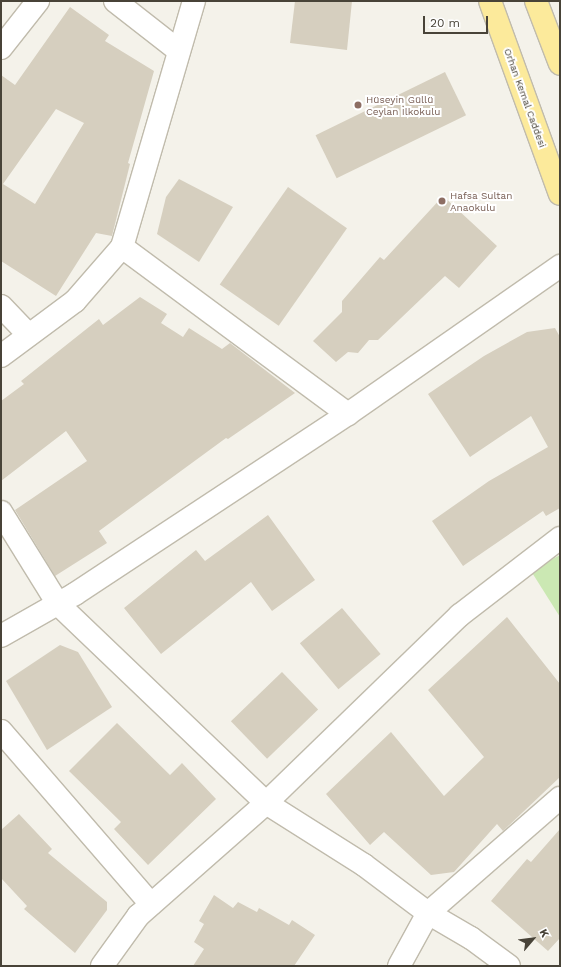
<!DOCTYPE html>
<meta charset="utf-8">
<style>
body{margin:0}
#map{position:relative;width:561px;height:967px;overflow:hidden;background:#f4f2ea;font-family:"Work Sans",sans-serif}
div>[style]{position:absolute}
.green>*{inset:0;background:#cbe8b3}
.building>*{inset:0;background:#d6cfbf;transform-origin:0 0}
.roads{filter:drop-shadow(1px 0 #c0bbac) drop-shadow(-1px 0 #c0bbac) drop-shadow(0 1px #c0bbac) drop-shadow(0 -1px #c0bbac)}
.minor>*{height:22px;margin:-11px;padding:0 11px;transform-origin:11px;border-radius:11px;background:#fff}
.major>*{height:22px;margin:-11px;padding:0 11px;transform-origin:11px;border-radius:11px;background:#fcea9b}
.dots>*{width:11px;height:11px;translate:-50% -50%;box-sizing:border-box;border:2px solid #fff;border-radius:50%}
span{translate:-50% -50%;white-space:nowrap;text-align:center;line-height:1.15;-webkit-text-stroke:4px #fff;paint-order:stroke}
.street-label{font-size:10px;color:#484338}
.education-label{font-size:10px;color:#785e54}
.left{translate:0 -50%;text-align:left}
.frame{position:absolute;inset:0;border:2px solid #484338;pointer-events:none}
.north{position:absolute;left:513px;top:919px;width:40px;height:40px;-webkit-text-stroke:3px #fff;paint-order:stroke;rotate:62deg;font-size:11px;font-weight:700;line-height:16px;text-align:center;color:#484338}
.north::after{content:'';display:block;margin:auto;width:14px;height:18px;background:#484338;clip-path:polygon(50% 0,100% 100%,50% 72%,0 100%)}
.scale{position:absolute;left:423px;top:16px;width:65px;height:18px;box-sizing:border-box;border:2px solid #484338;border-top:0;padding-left:5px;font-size:12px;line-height:14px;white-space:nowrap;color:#484338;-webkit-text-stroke:3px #fff;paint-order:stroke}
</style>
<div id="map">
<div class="green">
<div style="clip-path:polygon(560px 555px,560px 617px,531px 571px)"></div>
</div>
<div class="building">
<div style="clip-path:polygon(295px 1px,352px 1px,347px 50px,290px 43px)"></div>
<div style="clip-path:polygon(evenodd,70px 7px,109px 35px,105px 41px,154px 71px,128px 163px,130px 164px,112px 236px,96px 233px,56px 296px,1px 261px,1px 75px,15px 85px,70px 7px,56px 109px,84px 123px,35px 204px,3px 184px,56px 109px)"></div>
<div style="left:445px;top:72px;width:48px;height:144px;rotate:64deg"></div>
<div style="clip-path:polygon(179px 179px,233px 207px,199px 262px,157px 234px,166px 197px)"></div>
<div style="left:288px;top:187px;width:72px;height:119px;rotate:35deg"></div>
<div style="clip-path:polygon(443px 196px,497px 246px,459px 288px,445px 276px,378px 340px,369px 340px,358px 353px,348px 352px,336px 362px,313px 341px,342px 312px,342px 301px,380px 257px,384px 260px)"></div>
<div style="clip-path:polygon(140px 297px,167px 314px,161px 323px,183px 337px,189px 328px,222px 349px,230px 343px,295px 393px,228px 439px,226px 438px,99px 531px,107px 543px,55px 576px,15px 510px,87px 461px,66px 431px,1px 481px,1px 401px,24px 384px,21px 381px,99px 319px,103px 325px)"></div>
<div style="clip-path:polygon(555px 328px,560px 337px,560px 508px,546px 516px,543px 511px,463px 566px,432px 521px,489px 481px,548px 447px,531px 416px,470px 457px,428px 394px,484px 356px,527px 332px)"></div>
<div style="clip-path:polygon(268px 515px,315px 580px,272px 611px,251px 582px,161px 654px,124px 608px,196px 550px,205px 561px)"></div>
<div style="left:342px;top:608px;width:60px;height:55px;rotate:50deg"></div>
<div style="clip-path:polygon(507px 617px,560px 684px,560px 777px,503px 831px,497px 824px,454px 872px,431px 875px,384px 832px,370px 845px,326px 794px,391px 732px,444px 796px,484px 757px,428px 690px)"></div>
<div style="clip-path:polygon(60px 645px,78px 652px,112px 707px,47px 750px,6px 681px)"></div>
<div style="left:282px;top:672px;width:52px;height:71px;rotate:46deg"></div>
<div style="clip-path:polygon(117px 723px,170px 775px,182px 763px,216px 799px,148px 865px,114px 829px,121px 822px,69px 771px)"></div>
<div style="clip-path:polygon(19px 814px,52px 849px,48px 853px,107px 902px,107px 910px,75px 953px,24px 909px,27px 906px,1px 878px,1px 830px)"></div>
<div style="clip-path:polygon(560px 829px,560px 938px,548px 951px,491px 901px,527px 859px,531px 862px)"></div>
<div style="clip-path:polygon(214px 895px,233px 908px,238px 902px,257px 912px,259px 908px,289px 925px,292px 920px,315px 935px,294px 966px,193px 966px,204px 949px,194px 942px,204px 924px,199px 921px)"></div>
</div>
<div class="roads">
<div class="minor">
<div style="left:115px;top:1px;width:81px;rotate:38deg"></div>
<div style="left:1px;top:48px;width:60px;rotate:-51.8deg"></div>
<div style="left:122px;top:247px;width:281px;rotate:36.5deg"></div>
<div style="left:1px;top:306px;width:40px;rotate:46deg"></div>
<div style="left:1px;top:356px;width:92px;rotate:-36.6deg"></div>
<div style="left:75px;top:301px;width:72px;rotate:-49deg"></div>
<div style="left:122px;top:247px;width:256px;rotate:-73.7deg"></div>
<div style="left:1px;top:512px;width:108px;rotate:58.2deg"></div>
<div style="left:58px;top:604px;width:288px;rotate:43.7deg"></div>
<div style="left:266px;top:803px;width:116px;rotate:32.3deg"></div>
<div style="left:364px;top:865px;width:80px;rotate:36.9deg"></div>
<div style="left:428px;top:913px;width:50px;rotate:30.2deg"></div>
<div style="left:471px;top:938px;width:47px;rotate:36.4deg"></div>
<div style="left:1px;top:636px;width:85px;rotate:-29.6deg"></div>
<div style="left:75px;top:594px;width:327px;rotate:-33.4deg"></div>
<div style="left:348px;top:414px;width:259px;rotate:-34.9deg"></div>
<div style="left:1px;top:731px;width:229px;rotate:49.1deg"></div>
<div style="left:102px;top:966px;width:62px;rotate:-54.2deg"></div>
<div style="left:138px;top:916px;width:171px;rotate:-41.4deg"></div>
<div style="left:266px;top:803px;width:270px;rotate:-44.1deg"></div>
<div style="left:460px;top:615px;width:126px;rotate:-37.6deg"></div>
<div style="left:399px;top:966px;width:60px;rotate:-61.3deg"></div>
<div style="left:428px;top:913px;width:175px;rotate:-41.1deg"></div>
</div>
<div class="major">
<div style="left:490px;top:1px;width:205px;rotate:70.1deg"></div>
<div style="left:536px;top:1px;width:67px;rotate:69.1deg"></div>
</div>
</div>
<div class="dots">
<div style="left:358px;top:105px;background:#8d6e63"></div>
<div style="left:442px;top:201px;background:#8d6e63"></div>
</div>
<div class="street-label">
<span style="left:525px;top:98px;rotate:70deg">Orhan Kemal Caddesi</span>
</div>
<div class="education-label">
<span class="left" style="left:366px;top:105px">Hüseyin Güllü<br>Ceylan İlkokulu</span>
<span class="left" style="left:450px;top:201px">Hafsa Sultan<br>Anaokulu</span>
</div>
<div class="frame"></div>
<div class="north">K</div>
<div class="scale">20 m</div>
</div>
